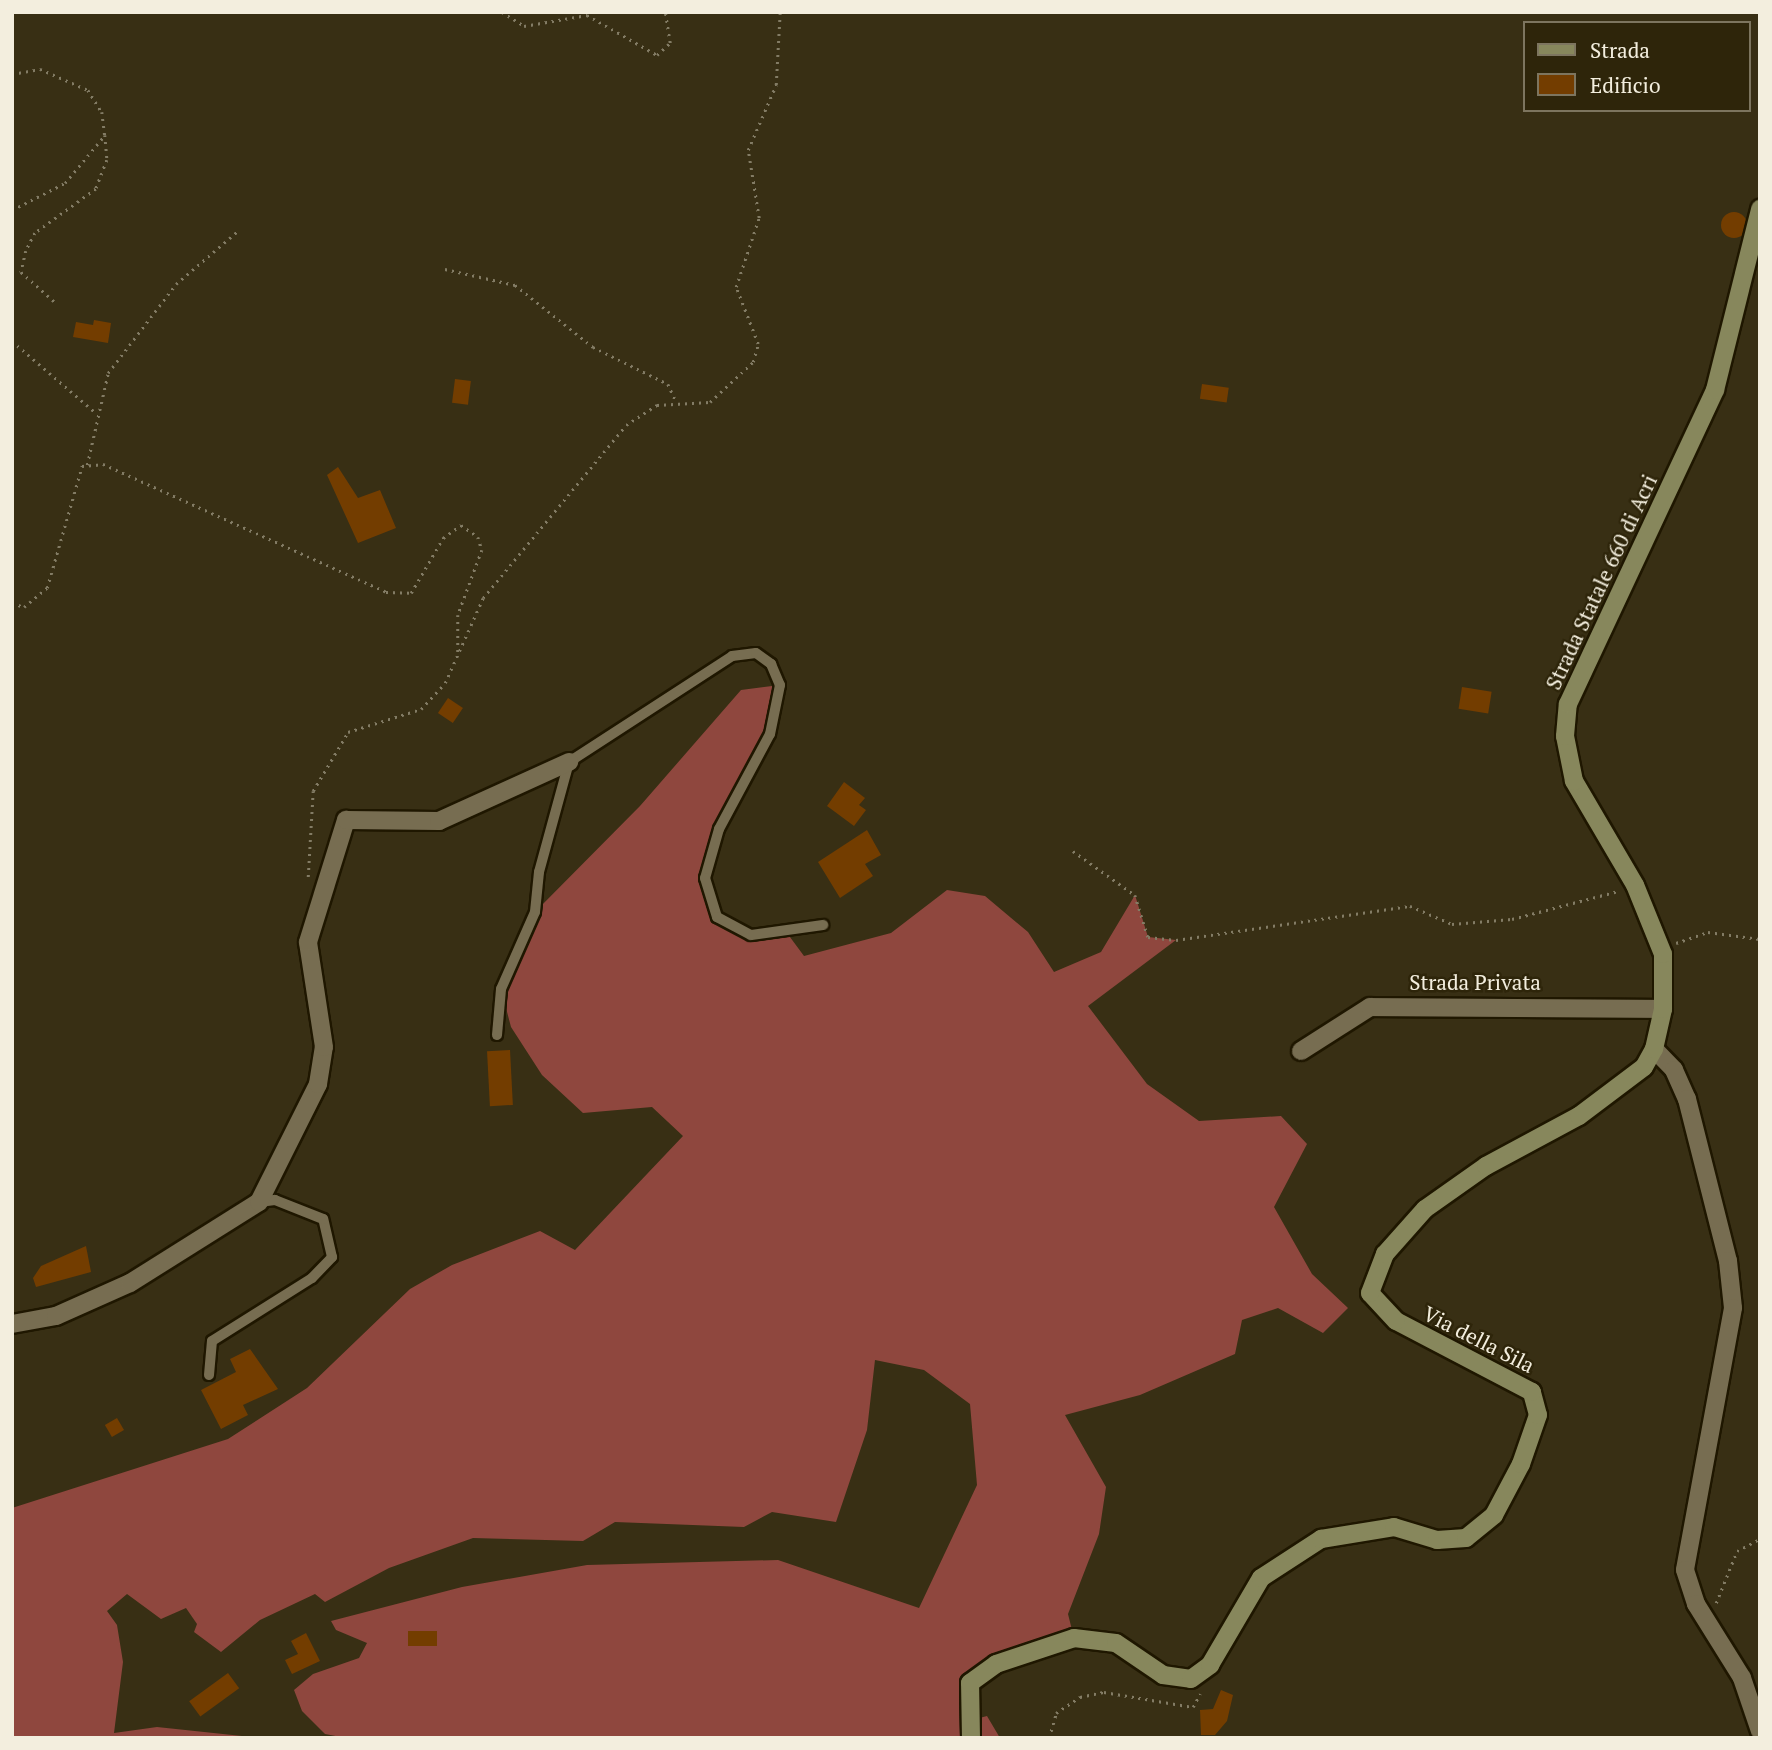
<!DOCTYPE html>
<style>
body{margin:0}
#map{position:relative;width:1772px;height:1750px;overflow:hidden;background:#382f14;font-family:"PT Serif",serif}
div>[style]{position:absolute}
.forest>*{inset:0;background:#8f473e}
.building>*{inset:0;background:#733d00;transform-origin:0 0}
.round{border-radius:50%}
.path>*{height:2.5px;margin-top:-1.25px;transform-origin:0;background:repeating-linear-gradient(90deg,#837c65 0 2px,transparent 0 7px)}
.roads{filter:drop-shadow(2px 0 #1f1700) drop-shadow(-2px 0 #1f1700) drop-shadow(0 2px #1f1700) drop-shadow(0 -2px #1f1700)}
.lane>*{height:10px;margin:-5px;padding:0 5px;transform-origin:5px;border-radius:5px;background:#776d51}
.street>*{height:18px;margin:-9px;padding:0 9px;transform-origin:9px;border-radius:9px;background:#776d51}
.secondary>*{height:18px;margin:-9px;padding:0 9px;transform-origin:9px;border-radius:9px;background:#87875c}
span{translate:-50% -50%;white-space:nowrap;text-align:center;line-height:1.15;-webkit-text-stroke:5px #2e250a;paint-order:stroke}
.street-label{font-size:21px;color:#f3eede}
.frame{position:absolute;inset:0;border:14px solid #f3eede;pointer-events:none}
.legend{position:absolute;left:1523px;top:21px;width:228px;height:91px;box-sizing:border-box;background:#2e250a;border:2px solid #7d755f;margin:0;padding:9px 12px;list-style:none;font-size:21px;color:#f3eede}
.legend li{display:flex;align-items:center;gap:14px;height:35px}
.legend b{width:35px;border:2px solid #7d755f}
</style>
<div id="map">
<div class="forest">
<div style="clip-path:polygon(780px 685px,770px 734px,742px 783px,705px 877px,717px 917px,751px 935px,787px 933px,804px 956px,891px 933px,947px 890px,985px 896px,1028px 932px,1054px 972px,1101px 952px,1135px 895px,1148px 937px,1176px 940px,1088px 1006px,1147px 1084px,1199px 1121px,1281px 1116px,1307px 1144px,1274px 1207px,1312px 1274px,1348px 1308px,1323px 1333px,1278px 1308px,1242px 1320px,1235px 1354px,1140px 1395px,1065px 1415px,1106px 1487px,1099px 1534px,1068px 1614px,1074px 1638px,970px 1683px,968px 1721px,987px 1716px,1000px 1738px,346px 1738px,325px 1734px,302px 1711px,294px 1690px,313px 1674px,359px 1658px,367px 1643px,336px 1630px,331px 1621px,462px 1587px,587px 1565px,778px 1560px,919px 1608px,977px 1485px,970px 1404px,924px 1370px,875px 1360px,867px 1430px,836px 1522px,772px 1512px,744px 1527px,615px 1522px,583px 1541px,473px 1538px,389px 1568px,325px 1602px,315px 1594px,260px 1620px,221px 1652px,194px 1632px,197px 1624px,186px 1608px,161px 1619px,127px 1594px,107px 1611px,117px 1625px,123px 1662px,114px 1733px,157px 1727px,261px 1738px,12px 1738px,12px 1508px,228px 1439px,307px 1388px,410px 1289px,452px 1265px,540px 1231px,575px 1250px,683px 1136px,652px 1107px,583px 1113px,542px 1075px,511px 1027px,501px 989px,535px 912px,640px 806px,741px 690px)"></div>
</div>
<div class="building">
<div class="round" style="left:1721px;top:212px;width:26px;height:26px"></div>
<div style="clip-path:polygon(94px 320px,111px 323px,108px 343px,73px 337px,76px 322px,93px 325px)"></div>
<div style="left:455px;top:379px;width:16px;height:24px;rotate:7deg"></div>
<div style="left:1202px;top:384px;width:27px;height:15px;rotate:8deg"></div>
<div style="clip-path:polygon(338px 467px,358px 498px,380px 490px,396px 528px,358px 543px,327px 475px)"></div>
<div style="left:1462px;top:687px;width:30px;height:22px;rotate:9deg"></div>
<div style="left:448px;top:698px;width:18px;height:18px;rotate:34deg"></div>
<div style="clip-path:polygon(844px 782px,865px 798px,859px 805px,866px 810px,854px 826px,827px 806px)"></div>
<div style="clip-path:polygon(867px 830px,881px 855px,865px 864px,873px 876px,840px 898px,818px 862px)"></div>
<div style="left:510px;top:1050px;width:55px;height:23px;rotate:87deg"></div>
<div style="clip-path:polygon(86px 1246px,91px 1272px,36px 1287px,33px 1278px,41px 1266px)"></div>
<div style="clip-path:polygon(250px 1349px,278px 1389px,243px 1405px,248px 1415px,221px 1429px,201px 1390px,236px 1372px,230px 1359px)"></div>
<div style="left:117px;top:1418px;width:14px;height:14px;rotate:60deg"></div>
<div style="left:437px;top:1631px;width:15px;height:29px;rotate:90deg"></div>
<div style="clip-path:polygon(306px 1633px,320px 1661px,292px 1674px,285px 1660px,298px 1654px,291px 1641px)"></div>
<div style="left:228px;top:1673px;width:19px;height:48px;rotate:54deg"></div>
<div style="clip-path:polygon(1221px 1690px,1233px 1695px,1227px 1721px,1215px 1735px,1201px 1735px,1200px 1710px,1213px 1709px)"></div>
</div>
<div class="path">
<div style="left:502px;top:12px;width:26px;rotate:32deg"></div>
<div style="left:524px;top:26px;width:64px;rotate:-9.9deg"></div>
<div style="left:587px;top:15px;width:81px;rotate:29.7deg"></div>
<div style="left:657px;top:55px;width:18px;rotate:-43deg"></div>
<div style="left:670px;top:43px;width:31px;rotate:-99deg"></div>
<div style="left:12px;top:74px;width:28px;rotate:-10deg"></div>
<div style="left:40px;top:69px;width:52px;rotate:23.6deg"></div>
<div style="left:88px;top:90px;width:26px;rotate:58deg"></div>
<div style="left:102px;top:112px;width:23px;rotate:83deg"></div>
<div style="left:12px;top:210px;width:59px;rotate:-27deg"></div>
<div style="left:65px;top:183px;width:62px;rotate:-50.2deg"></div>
<div style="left:105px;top:135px;width:25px;rotate:85deg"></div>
<div style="left:107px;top:160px;width:31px;rotate:111deg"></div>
<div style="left:96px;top:189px;width:75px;rotate:144.2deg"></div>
<div style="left:35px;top:233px;width:20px;rotate:117deg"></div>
<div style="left:26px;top:251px;width:22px;rotate:103deg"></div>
<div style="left:21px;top:272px;width:47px;rotate:41.5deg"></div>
<div style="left:445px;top:269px;width:72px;rotate:12.9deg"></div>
<div style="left:515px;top:285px;width:100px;rotate:38.5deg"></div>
<div style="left:593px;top:347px;width:84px;rotate:26.3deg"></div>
<div style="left:668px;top:384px;width:19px;rotate:65deg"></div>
<div style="left:12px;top:341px;width:111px;rotate:40.6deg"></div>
<div style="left:87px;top:465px;width:94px;rotate:-77.1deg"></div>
<div style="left:108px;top:373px;width:112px;rotate:-52.6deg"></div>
<div style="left:176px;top:284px;width:83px;rotate:-40.6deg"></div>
<div style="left:12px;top:603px;width:13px;rotate:18deg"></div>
<div style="left:24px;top:607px;width:30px;rotate:-40deg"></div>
<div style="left:47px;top:588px;width:127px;rotate:-74deg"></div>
<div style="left:82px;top:466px;width:21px;rotate:-5deg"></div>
<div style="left:103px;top:464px;width:311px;rotate:24.3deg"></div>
<div style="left:386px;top:592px;width:25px;rotate:2deg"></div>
<div style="left:411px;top:593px;width:64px;rotate:-59.8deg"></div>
<div style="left:443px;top:538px;width:22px;rotate:-36deg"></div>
<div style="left:461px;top:525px;width:21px;rotate:35deg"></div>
<div style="left:478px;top:537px;width:14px;rotate:73deg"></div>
<div style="left:482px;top:550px;width:69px;rotate:110.3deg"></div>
<div style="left:458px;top:615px;width:40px;rotate:90deg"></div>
<div style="left:1073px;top:851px;width:76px;rotate:35.4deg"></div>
<div style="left:1135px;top:895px;width:44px;rotate:72.8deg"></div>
<div style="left:1148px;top:937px;width:28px;rotate:6deg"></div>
<div style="left:1176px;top:940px;width:236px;rotate:-8.3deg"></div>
<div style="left:1410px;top:906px;width:46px;rotate:23.2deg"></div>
<div style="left:1452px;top:924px;width:60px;rotate:-4.8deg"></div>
<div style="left:1512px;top:919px;width:111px;rotate:-14.7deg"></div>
<div style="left:308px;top:877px;width:86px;rotate:-86.7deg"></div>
<div style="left:313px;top:791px;width:69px;rotate:-59.3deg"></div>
<div style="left:348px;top:732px;width:77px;rotate:-17.5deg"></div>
<div style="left:421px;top:709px;width:35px;rotate:-47deg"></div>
<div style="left:445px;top:683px;width:93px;rotate:-65.9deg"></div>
<div style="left:483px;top:598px;width:224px;rotate:-50.4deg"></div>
<div style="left:626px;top:425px;width:37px;rotate:-33deg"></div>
<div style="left:657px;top:405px;width:53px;rotate:-3.2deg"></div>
<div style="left:710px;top:402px;width:59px;rotate:-42.9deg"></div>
<div style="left:753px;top:362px;width:19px;rotate:-74deg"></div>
<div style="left:758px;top:344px;width:61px;rotate:-111.1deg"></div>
<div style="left:736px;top:287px;width:73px;rotate:-71.6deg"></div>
<div style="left:759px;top:218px;width:69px;rotate:-99.2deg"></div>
<div style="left:748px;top:150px;width:71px;rotate:-66.7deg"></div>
<div style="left:776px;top:85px;width:73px;rotate:-86.9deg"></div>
<div style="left:1676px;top:943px;width:34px;rotate:-19deg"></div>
<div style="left:1708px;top:932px;width:52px;rotate:7.7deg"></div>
<div style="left:1716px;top:1603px;width:56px;rotate:-68deg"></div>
<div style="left:1737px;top:1551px;width:26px;rotate:-28deg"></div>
<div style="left:1049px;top:1738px;width:26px;rotate:-74deg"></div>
<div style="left:1056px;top:1713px;width:29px;rotate:-34deg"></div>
<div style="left:1080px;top:1697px;width:25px;rotate:-12deg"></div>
<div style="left:1104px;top:1692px;width:90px;rotate:9.6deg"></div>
<div style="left:1193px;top:1707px;width:15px;rotate:-62deg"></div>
</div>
<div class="roads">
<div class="lane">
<div style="left:497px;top:1035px;width:46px;rotate:-85deg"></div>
<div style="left:501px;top:989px;width:84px;rotate:-66.2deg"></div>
<div style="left:535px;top:912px;width:40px;rotate:-84.3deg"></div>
<div style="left:539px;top:872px;width:114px;rotate:-74.7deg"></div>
<div style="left:569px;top:762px;width:194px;rotate:-33deg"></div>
<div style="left:732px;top:656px;width:24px;rotate:-7deg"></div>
<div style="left:756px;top:653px;width:19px;rotate:36deg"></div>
<div style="left:771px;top:664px;width:23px;rotate:67deg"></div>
<div style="left:780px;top:685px;width:50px;rotate:101.5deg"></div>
<div style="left:770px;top:734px;width:108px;rotate:118.2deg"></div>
<div style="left:719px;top:829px;width:51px;rotate:105.9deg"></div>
<div style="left:705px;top:878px;width:41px;rotate:72.9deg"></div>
<div style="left:717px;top:917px;width:38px;rotate:28deg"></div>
<div style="left:751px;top:935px;width:73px;rotate:-7.9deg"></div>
<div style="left:209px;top:1375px;width:34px;rotate:-85deg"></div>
<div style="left:212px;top:1341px;width:118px;rotate:-32.2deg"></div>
<div style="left:312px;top:1278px;width:29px;rotate:-46deg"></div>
<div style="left:332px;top:1257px;width:39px;rotate:-103deg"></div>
<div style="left:323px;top:1219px;width:52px;rotate:-158.4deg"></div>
<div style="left:275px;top:1200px;width:16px;rotate:173deg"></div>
</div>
<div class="street">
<div style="left:1654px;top:1049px;width:29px;rotate:46deg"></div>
<div style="left:1674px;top:1070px;width:32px;rotate:66deg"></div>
<div style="left:1687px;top:1099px;width:167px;rotate:75.8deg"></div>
<div style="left:1728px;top:1261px;width:47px;rotate:83.9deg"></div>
<div style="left:1733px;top:1308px;width:266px;rotate:100.4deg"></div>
<div style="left:1685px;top:1570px;width:36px;rotate:72deg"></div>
<div style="left:1696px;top:1604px;width:87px;rotate:58.1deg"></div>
<div style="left:1742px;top:1678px;width:56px;rotate:71.2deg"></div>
<div style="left:1301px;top:1051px;width:82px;rotate:-32.5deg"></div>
<div style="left:1370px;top:1007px;width:293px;rotate:0.4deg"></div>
<div style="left:12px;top:1324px;width:45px;rotate:-10.3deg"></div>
<div style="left:56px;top:1316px;width:81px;rotate:-24deg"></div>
<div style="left:130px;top:1283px;width:152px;rotate:-32.1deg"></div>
<div style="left:259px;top:1202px;width:132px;rotate:-63.4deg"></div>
<div style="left:318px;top:1084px;width:37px;rotate:-81deg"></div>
<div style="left:324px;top:1047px;width:106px;rotate:-98.7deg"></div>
<div style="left:308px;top:942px;width:128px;rotate:-72.7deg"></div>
<div style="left:346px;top:820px;width:93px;rotate:0.6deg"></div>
<div style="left:439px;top:821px;width:143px;rotate:-24.4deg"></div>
</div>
<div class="secondary">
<div style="left:971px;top:1738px;width:55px;rotate:-91deg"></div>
<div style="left:970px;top:1683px;width:32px;rotate:-36deg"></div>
<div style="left:996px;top:1664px;width:82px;rotate:-18.4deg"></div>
<div style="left:1074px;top:1638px;width:42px;rotate:6.8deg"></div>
<div style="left:1116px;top:1643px;width:57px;rotate:34.2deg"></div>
<div style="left:1163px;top:1675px;width:28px;rotate:8deg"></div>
<div style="left:1191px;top:1679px;width:24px;rotate:-36deg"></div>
<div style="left:1210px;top:1665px;width:101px;rotate:-59.6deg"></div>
<div style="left:1261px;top:1578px;width:72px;rotate:-33deg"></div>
<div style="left:1321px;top:1539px;width:74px;rotate:-9.3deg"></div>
<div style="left:1394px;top:1527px;width:45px;rotate:16.8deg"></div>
<div style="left:1437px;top:1540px;width:29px;rotate:-4deg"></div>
<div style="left:1466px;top:1538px;width:36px;rotate:-39deg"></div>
<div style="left:1494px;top:1515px;width:58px;rotate:-62.1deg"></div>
<div style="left:1521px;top:1464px;width:52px;rotate:-70.9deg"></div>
<div style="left:1538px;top:1415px;width:24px;rotate:-105deg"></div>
<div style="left:1532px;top:1392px;width:153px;rotate:-152.4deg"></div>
<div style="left:1396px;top:1321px;width:38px;rotate:-133deg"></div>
<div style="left:1370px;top:1293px;width:42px;rotate:-69deg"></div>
<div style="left:1385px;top:1254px;width:60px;rotate:-48.4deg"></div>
<div style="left:1425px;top:1209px;width:75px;rotate:-35.2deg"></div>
<div style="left:1486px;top:1166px;width:106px;rotate:-28.3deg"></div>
<div style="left:1579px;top:1116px;width:81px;rotate:-37deg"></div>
<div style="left:1644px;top:1067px;width:21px;rotate:-61deg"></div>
<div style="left:1654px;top:1049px;width:41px;rotate:-77.3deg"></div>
<div style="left:1663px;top:1009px;width:55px;rotate:-90deg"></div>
<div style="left:1663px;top:954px;width:74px;rotate:-112.1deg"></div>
<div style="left:1635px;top:885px;width:121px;rotate:-120.4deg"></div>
<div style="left:1574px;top:781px;width:46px;rotate:-101.3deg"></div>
<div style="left:1565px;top:736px;width:32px;rotate:-85deg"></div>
<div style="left:1568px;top:704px;width:347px;rotate:-64.9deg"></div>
<div style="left:1715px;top:390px;width:187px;rotate:-76deg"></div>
</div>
</div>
<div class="street-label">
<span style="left:1601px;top:582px;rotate:-65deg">Strada Statale 660 di Acri</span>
<span style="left:1475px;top:982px">Strada Privata</span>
<span style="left:1479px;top:1339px;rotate:27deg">Via della Sila</span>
</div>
<div class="frame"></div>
<ul class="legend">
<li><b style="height:9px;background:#87875c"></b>Strada</li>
<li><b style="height:19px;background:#733d00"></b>Edificio</li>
</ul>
</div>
